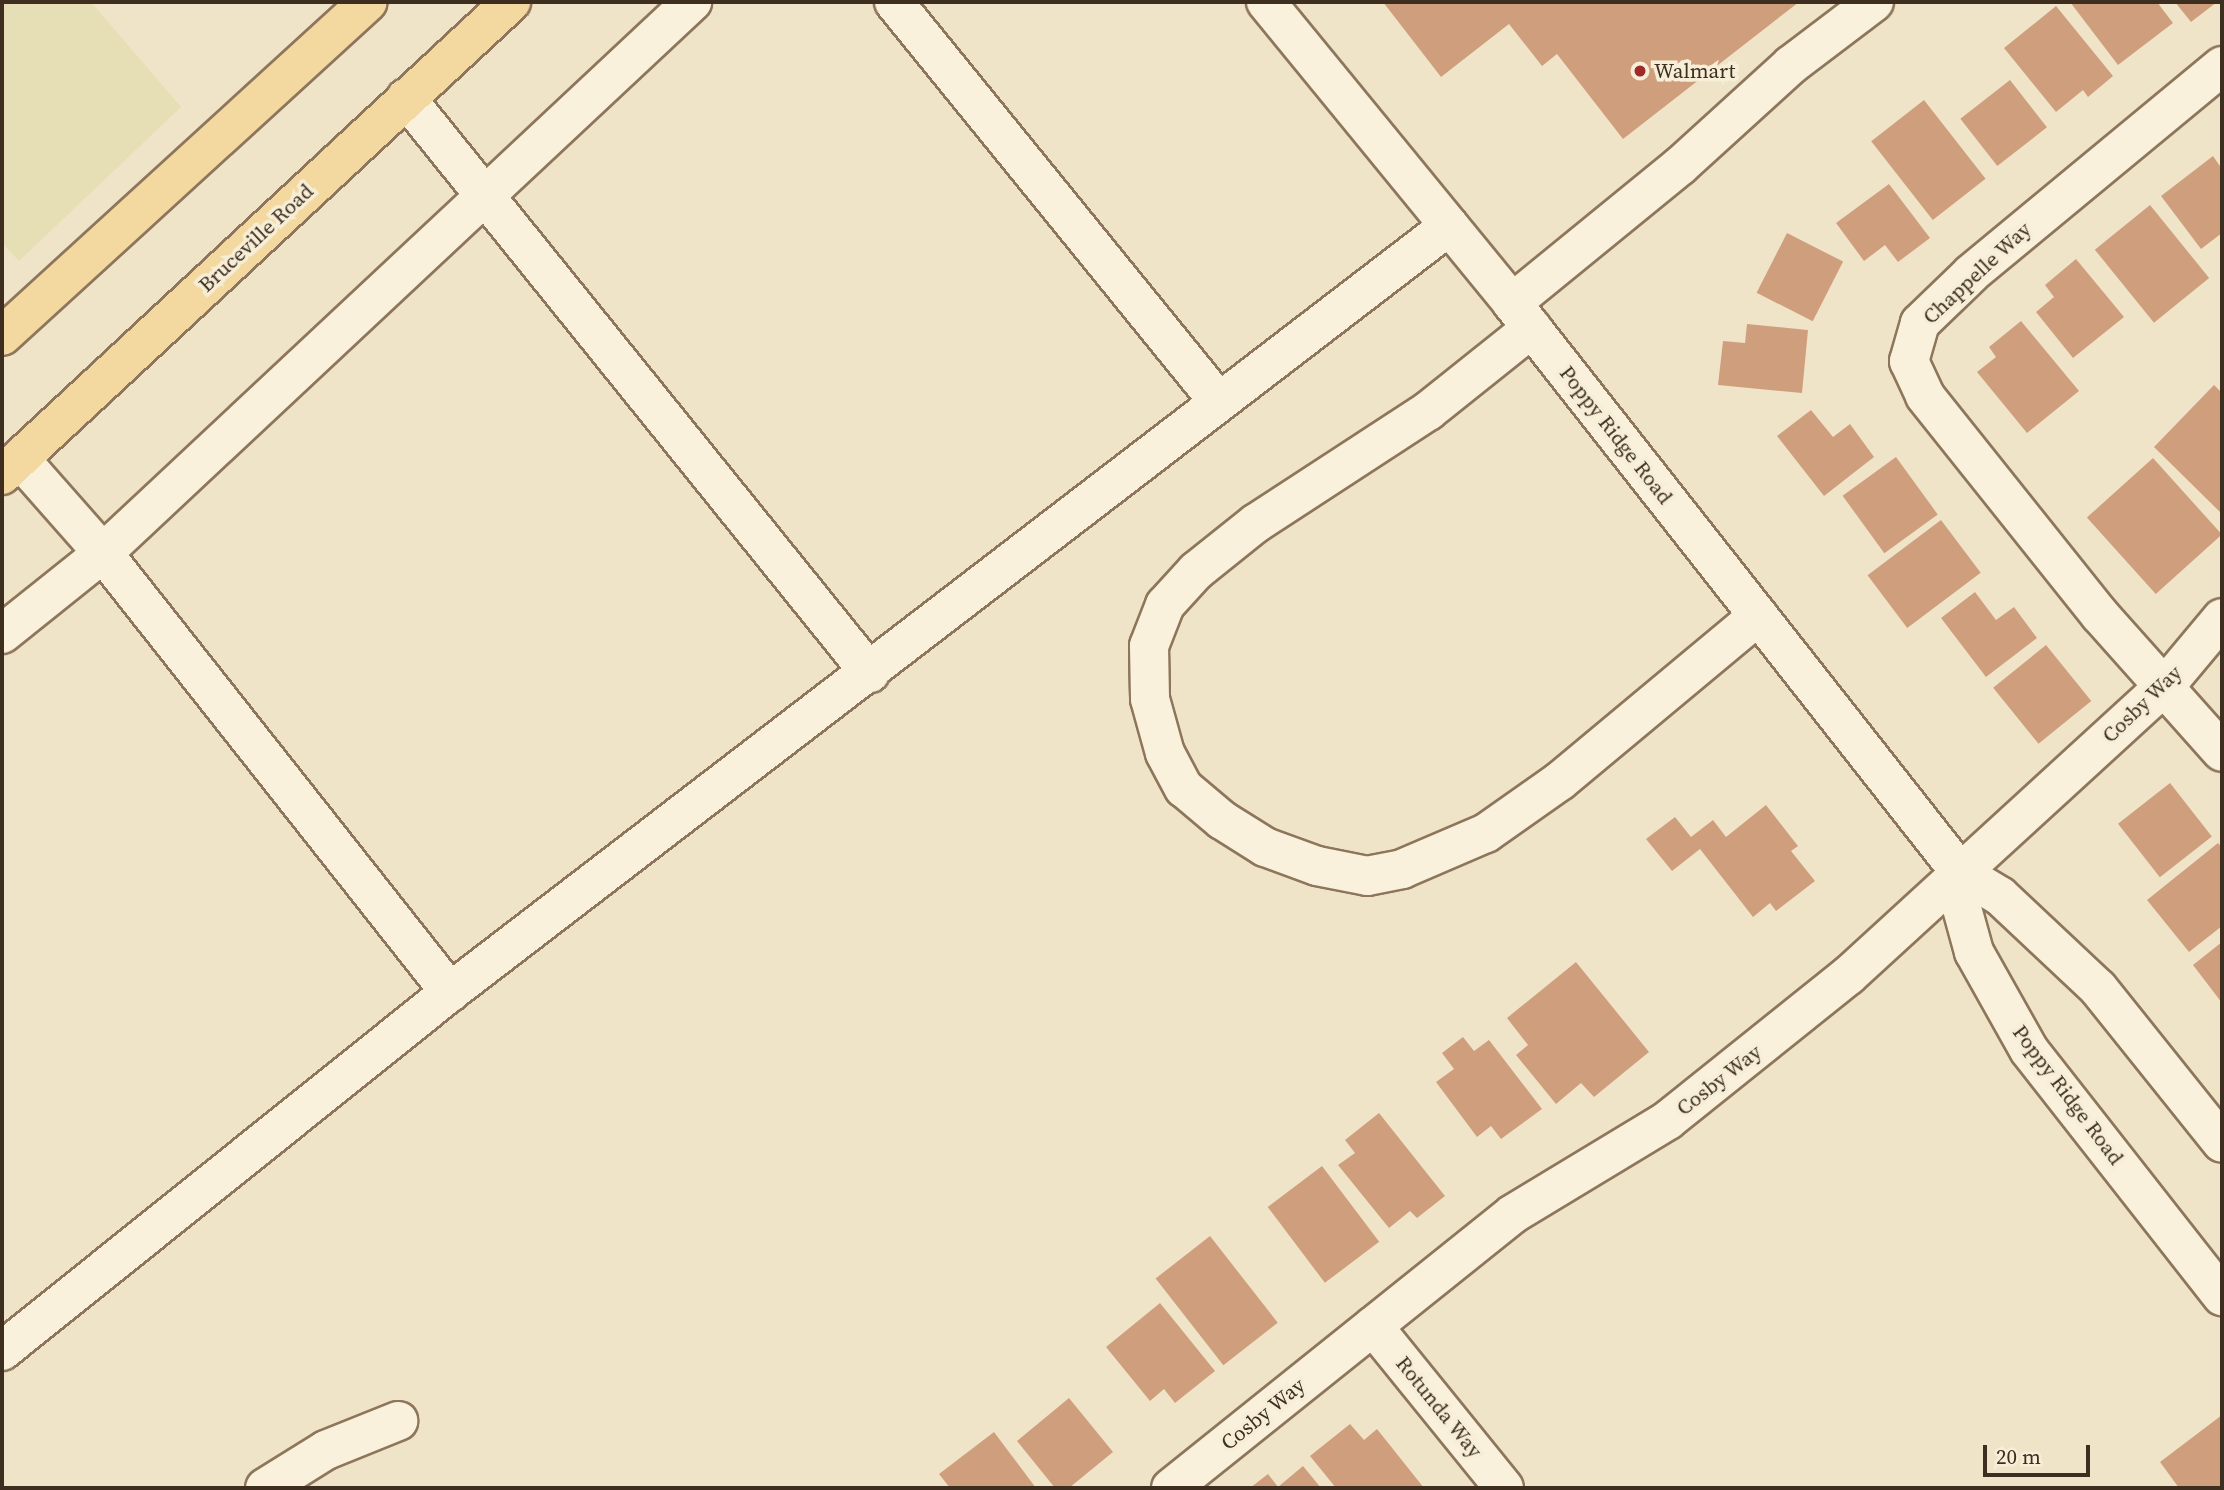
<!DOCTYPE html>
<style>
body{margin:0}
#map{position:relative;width:2224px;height:1490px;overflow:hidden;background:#f0e4c8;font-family:"Source Serif 4",serif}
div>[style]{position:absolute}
.farmland>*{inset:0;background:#e6deb5}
.building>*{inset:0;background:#cf9f7d;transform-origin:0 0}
.roads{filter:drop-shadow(2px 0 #8d765c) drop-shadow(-2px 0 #8d765c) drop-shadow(0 2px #8d765c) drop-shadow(0 -2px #8d765c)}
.minor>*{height:38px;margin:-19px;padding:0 19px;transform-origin:19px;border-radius:19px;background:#faf1dc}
.major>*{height:38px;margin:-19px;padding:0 19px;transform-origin:19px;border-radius:19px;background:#f3d9a0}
.dots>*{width:19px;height:19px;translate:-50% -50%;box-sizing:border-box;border:4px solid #f7eed8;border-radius:50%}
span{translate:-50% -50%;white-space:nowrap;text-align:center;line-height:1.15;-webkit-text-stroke:7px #f7eed8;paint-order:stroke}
.poi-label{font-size:21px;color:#3d2e20}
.left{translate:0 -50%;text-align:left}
.street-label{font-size:21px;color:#3d2e20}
.frame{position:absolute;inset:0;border:4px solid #3d2e20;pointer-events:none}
.scale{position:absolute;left:1983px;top:1445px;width:107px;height:32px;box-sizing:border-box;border:4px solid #3d2e20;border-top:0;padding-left:9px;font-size:21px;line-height:24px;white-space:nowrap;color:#3d2e20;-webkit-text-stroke:5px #f7eed8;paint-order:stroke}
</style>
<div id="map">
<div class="farmland">
<div style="clip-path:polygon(2px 2px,91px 2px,181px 107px,19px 261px,2px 243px)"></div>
</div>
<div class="building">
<div style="clip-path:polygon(1383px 2px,1799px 2px,1623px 139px,1557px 54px,1542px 66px,1509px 24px,1441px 77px)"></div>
<div style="clip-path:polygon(2070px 2px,2157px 2px,2173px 23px,2118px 65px)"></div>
<div style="clip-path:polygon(2175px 2px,2217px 2px,2191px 22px)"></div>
<div style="clip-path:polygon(2056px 6px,2113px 76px,2088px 97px,2083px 90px,2056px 112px,2004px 48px)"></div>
<div style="left:2010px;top:80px;width:60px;height:63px;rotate:52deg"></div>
<div style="left:1924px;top:100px;width:100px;height:67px;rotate:52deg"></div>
<div style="clip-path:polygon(2213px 156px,2222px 169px,2222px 233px,2201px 249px,2161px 196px)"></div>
<div style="clip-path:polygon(1889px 184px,1930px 238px,1898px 262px,1885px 245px,1864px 261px,1836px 223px)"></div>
<div style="left:2150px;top:205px;width:94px;height:71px;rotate:51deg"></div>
<div style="left:1787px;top:233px;width:63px;height:67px;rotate:27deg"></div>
<div style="clip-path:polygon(2076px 259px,2124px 317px,2073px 358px,2036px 312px,2054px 297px,2045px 285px)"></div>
<div style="clip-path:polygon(2021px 321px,2079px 391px,2027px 433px,1977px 372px,1996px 357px,1989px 347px)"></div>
<div style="clip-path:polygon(1747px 324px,1808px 330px,1802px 393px,1718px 385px,1723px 341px,1745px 343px)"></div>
<div style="clip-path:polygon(2214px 385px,2222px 393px,2222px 514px,2154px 447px)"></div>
<div style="clip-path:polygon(1811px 410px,1833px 437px,1850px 424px,1874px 457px,1824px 496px,1777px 436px)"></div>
<div style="left:1896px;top:457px;width:71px;height:66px;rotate:54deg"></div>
<div style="left:2153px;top:458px;width:103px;height:89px;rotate:48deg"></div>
<div style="left:1941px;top:520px;width:66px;height:92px;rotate:53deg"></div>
<div style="clip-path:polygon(1975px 592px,1996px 620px,2014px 607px,2037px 638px,1986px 677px,1941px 618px)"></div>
<div style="left:2046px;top:645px;width:72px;height:68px;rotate:51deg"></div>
<div style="left:2170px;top:783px;width:68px;height:66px;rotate:52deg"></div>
<div style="clip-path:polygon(1766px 805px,1798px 846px,1791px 851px,1815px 881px,1776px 911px,1770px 903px,1753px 917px,1700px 849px,1672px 871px,1646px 839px,1675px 817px,1691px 837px,1713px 820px,1726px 837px)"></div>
<div style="clip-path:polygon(2218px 843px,2222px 848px,2222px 926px,2189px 952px,2147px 900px)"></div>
<div style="clip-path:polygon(2222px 942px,2222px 1003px,2193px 965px)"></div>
<div style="clip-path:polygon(1576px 962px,1649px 1052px,1594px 1097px,1581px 1083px,1556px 1104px,1516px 1055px,1528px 1045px,1507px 1018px)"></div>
<div style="clip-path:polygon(1463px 1037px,1474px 1051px,1489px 1040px,1542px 1109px,1501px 1139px,1491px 1126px,1477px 1137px,1436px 1082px,1454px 1069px,1442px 1053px)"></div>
<div style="clip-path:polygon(1379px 1113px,1445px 1196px,1417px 1218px,1410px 1211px,1389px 1228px,1338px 1165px,1355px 1153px,1345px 1140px)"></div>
<div style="left:1322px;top:1166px;width:95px;height:68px;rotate:53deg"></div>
<div style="left:1210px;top:1236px;width:110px;height:69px;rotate:52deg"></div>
<div style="clip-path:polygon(1160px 1303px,1215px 1371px,1175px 1403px,1164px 1389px,1150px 1401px,1106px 1347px)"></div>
<div style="clip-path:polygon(1069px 1398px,1113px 1452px,1069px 1488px,1055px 1488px,1017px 1441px)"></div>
<div style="clip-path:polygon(2222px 1415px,2222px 1488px,2179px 1488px,2160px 1462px)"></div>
<div style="clip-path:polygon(1350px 1424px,1364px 1440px,1377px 1429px,1424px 1488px,1336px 1488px,1310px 1456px)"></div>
<div style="clip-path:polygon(994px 1432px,1036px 1488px,950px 1488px,939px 1474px)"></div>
<div style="clip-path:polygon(1303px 1466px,1321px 1488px,1250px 1488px,1268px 1474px,1278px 1487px)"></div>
</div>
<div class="roads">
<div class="minor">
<div style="left:894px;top:2px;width:515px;rotate:50.91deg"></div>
<div style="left:1266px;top:2px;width:389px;rotate:50.7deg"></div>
<div style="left:1512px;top:303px;width:724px;rotate:51.79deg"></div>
<div style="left:1960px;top:872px;width:47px;rotate:31deg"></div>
<div style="left:2000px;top:896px;width:134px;rotate:43.2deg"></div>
<div style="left:2098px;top:988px;width:198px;rotate:51.3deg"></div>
<div style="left:2222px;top:66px;width:326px;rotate:140.4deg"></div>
<div style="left:1971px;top:274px;width:71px;rotate:136.1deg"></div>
<div style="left:1920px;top:323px;width:40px;rotate:106deg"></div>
<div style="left:1909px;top:361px;width:38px;rotate:65deg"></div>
<div style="left:1925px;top:396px;width:280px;rotate:51.4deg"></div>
<div style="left:2100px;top:615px;width:183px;rotate:48.3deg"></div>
<div style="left:406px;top:98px;width:739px;rotate:51.1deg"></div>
<div style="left:1512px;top:303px;width:217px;rotate:-39.2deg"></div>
<div style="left:1680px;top:166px;width:150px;rotate:-42.3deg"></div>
<div style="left:1791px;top:65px;width:104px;rotate:-37.2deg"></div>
<div style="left:1532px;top:328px;width:133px;rotate:141.4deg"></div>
<div style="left:1428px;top:411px;width:205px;rotate:146.9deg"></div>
<div style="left:1256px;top:523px;width:77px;rotate:141.3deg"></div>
<div style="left:1196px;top:571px;width:46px;rotate:132.4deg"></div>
<div style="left:1165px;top:605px;width:44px;rotate:111.3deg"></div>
<div style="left:1149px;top:646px;width:53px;rotate:88.9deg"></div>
<div style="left:1150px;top:699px;width:56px;rotate:74.5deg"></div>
<div style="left:1165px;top:753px;width:40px;rotate:62deg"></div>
<div style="left:1184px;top:788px;width:50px;rotate:40.1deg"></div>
<div style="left:1222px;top:820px;width:51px;rotate:32.1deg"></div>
<div style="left:1265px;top:847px;width:55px;rotate:20.1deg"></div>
<div style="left:1317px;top:866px;width:51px;rotate:11.3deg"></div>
<div style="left:1367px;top:876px;width:36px;rotate:-11deg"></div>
<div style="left:1402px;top:869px;width:91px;rotate:-23.2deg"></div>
<div style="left:1486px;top:833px;width:90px;rotate:-35.1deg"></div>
<div style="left:1560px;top:781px;width:258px;rotate:-39.8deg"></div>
<div style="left:20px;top:459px;width:125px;rotate:48.6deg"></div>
<div style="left:103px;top:553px;width:560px;rotate:51.68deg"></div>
<div style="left:2px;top:634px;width:129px;rotate:-38.7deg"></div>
<div style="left:103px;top:553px;width:807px;rotate:-43.09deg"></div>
<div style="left:1960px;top:872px;width:29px;rotate:90deg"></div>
<div style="left:1960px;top:901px;width:53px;rotate:74.6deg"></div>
<div style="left:1974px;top:952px;width:112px;rotate:60.7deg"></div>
<div style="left:2029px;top:1050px;width:313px;rotate:51.9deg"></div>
<div style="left:1373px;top:1326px;width:208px;rotate:51deg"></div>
<div style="left:2px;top:1351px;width:574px;rotate:-38.71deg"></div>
<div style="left:450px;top:992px;width:1259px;rotate:-37.48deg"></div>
<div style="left:265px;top:1488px;width:72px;rotate:-31.9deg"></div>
<div style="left:326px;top:1450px;width:78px;rotate:-21.9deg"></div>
<div style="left:1171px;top:1488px;width:438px;rotate:-38.7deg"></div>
<div style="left:1513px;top:1214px;width:181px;rotate:-31.2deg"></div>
<div style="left:1668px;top:1120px;width:231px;rotate:-38.7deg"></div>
<div style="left:1848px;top:976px;width:431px;rotate:-42.5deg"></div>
<div style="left:2166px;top:685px;width:87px;rotate:-50.1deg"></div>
</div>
<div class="major">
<div style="left:2px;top:336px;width:495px;rotate:-42.4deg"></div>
<div style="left:2px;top:475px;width:695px;rotate:-42.9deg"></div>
</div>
</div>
<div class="dots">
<div style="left:1640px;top:71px;background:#9e2a2b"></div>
</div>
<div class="poi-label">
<span class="left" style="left:1654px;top:71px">Walmart</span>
</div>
<div class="street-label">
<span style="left:256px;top:238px;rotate:-43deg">Bruceville Road</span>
<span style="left:1977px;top:273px;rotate:-43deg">Chappelle Way</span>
<span style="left:1616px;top:435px;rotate:52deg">Poppy Ridge Road</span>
<span style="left:2142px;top:704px;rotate:-44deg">Cosby Way</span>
<span style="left:1719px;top:1080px;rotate:-38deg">Cosby Way</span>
<span style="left:2068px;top:1095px;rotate:53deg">Poppy Ridge Road</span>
<span style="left:1439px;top:1407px;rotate:51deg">Rotunda Way</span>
<span style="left:1263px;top:1414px;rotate:-39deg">Cosby Way</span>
</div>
<div class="frame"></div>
<div class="scale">20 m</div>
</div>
